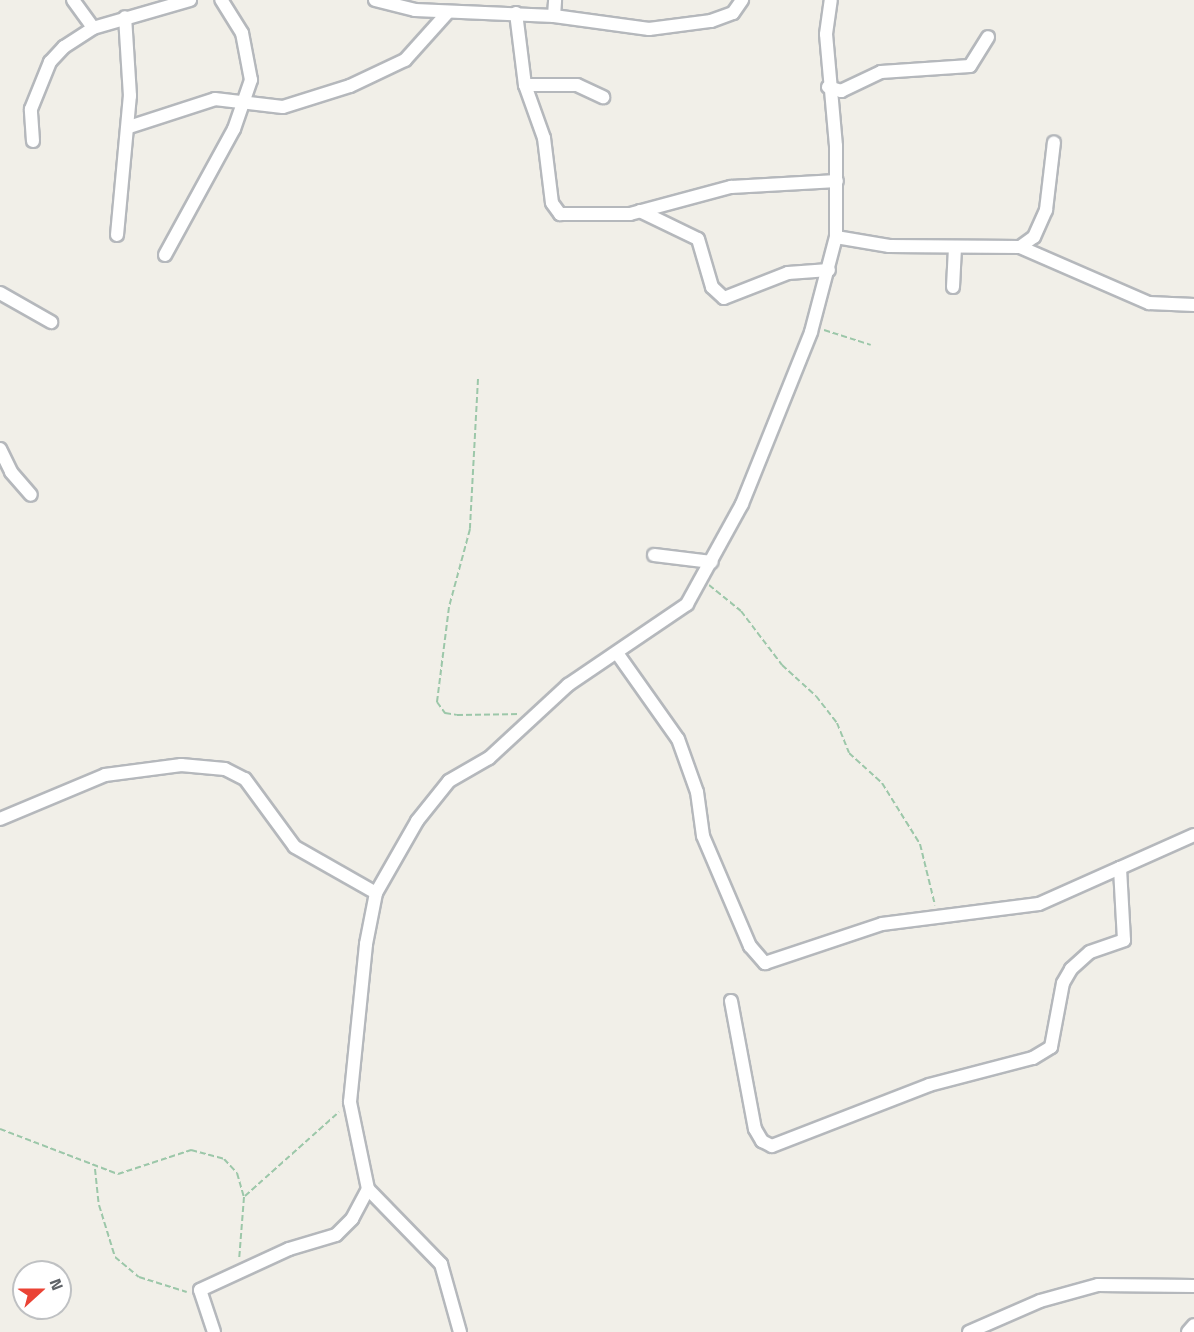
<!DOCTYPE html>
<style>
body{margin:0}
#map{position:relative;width:1194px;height:1332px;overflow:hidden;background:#f1efe8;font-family:"Titillium Web",sans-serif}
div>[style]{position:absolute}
.path>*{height:2px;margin-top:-1px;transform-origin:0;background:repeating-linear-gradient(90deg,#9cc7a9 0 6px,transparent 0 9px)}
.roads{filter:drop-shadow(2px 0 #b5b8bc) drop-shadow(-2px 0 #b5b8bc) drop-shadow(0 2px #b5b8bc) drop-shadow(0 -2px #b5b8bc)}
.minor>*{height:12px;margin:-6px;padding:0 6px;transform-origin:6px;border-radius:6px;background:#fff}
span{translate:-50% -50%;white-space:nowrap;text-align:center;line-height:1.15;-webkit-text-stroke:6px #fff;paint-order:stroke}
.north{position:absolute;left:12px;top:1260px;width:60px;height:60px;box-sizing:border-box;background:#fff;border:2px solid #bfc1c3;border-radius:50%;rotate:69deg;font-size:16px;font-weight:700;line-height:24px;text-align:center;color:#5f6368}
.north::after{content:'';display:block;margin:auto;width:21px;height:27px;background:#ea4335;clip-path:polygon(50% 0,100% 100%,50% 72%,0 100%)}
</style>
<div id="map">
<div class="path">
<div style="left:824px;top:330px;width:49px;rotate:17.7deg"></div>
<div style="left:478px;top:379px;width:150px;rotate:93.1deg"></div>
<div style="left:470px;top:529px;width:81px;rotate:105.1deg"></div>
<div style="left:449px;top:607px;width:96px;rotate:97.2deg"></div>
<div style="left:437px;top:702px;width:14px;rotate:54deg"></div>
<div style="left:445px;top:713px;width:12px;rotate:9deg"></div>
<div style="left:457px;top:715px;width:62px;rotate:-0.9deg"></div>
<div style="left:709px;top:585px;width:41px;rotate:39.1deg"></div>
<div style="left:741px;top:611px;width:68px;rotate:52.8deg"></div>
<div style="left:782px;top:665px;width:46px;rotate:42.4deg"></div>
<div style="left:816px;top:696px;width:34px;rotate:52deg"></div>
<div style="left:837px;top:723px;width:32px;rotate:68deg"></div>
<div style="left:849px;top:753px;width:45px;rotate:42.3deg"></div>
<div style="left:882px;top:783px;width:72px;rotate:58.1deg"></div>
<div style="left:920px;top:844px;width:63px;rotate:76.2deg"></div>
<div style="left:0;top:1129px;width:126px;rotate:20.9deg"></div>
<div style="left:118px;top:1174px;width:77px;rotate:-18.2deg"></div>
<div style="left:191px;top:1150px;width:34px;rotate:15deg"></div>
<div style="left:224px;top:1159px;width:19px;rotate:47deg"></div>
<div style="left:237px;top:1173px;width:25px;rotate:74deg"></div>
<div style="left:244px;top:1197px;width:63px;rotate:94.5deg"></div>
<div style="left:95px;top:1169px;width:36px;rotate:84deg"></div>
<div style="left:99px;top:1205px;width:54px;rotate:72.9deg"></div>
<div style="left:115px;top:1257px;width:31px;rotate:40deg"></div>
<div style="left:139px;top:1277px;width:50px;rotate:17.4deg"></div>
<div style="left:245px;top:1196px;width:126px;rotate:-41.8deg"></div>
</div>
<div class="roads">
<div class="minor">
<div style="left:73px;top:0;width:34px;rotate:54deg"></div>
<div style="left:375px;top:0;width:41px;rotate:14deg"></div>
<div style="left:415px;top:10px;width:139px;rotate:2.5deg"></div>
<div style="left:554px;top:16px;width:96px;rotate:7.8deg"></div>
<div style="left:649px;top:29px;width:63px;rotate:-7.4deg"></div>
<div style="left:711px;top:21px;width:23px;rotate:-20deg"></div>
<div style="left:733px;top:13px;width:16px;rotate:-55deg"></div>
<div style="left:516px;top:13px;width:73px;rotate:82.9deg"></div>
<div style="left:525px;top:85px;width:56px;rotate:70.3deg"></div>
<div style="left:544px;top:138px;width:65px;rotate:83deg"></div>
<div style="left:552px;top:203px;width:14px;rotate:54deg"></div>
<div style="left:560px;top:214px;width:70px"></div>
<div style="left:630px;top:214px;width:105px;rotate:-15deg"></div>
<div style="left:731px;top:187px;width:106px;rotate:-3.2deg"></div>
<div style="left:554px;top:16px;width:16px;rotate:-86deg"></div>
<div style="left:525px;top:85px;width:52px"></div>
<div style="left:577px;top:85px;width:29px;rotate:25deg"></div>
<div style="left:828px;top:87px;width:14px;rotate:17deg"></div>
<div style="left:841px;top:91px;width:44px;rotate:-25.4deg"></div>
<div style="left:881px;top:72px;width:89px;rotate:-3.9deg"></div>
<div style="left:970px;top:66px;width:34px;rotate:-58deg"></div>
<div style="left:129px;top:127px;width:90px;rotate:-18deg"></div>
<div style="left:215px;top:99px;width:68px;rotate:6.7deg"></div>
<div style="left:283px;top:107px;width:70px;rotate:-17.4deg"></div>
<div style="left:350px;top:86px;width:61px;rotate:-25.3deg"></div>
<div style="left:405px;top:60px;width:64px;rotate:-48.1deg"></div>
<div style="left:33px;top:141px;width:32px;rotate:-94deg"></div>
<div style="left:31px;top:109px;width:51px;rotate:-68deg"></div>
<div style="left:50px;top:62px;width:21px;rotate:-47deg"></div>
<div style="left:64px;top:47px;width:35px;rotate:-33deg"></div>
<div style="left:93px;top:28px;width:101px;rotate:-16.1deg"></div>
<div style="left:640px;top:211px;width:64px;rotate:25.8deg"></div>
<div style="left:698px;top:239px;width:50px;rotate:73.7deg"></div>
<div style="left:712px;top:287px;width:16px;rotate:43deg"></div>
<div style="left:724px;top:298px;width:69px;rotate:-21.3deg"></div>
<div style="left:788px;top:273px;width:41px;rotate:-4.2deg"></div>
<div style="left:117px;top:235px;width:140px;rotate:-84.7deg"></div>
<div style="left:130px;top:96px;width:79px;rotate:-93.6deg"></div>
<div style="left:836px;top:237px;width:54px;rotate:9.6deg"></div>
<div style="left:889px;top:246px;width:131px;rotate:0.4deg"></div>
<div style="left:1020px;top:247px;width:17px;rotate:-36deg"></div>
<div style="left:1034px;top:237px;width:30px;rotate:-66deg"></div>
<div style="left:1046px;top:210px;width:68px;rotate:-83.3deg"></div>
<div style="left:1020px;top:247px;width:141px;rotate:23.5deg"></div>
<div style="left:1149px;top:303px;width:45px;rotate:2.5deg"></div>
<div style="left:165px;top:255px;width:144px;rotate:-61.3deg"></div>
<div style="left:234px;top:129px;width:52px;rotate:-70.9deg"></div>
<div style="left:251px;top:80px;width:48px;rotate:-100.8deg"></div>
<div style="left:242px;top:33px;width:39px;rotate:-122deg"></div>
<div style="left:953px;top:287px;width:40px;rotate:-87.1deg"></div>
<div style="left:0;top:293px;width:59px;rotate:29.6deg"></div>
<div style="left:0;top:449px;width:25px;rotate:64deg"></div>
<div style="left:11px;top:472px;width:30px;rotate:49deg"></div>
<div style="left:654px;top:555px;width:58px;rotate:6.9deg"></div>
<div style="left:617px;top:653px;width:105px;rotate:54.7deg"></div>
<div style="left:678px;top:739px;width:56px;rotate:70.3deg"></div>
<div style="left:697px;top:792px;width:44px;rotate:82.2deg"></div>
<div style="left:703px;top:836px;width:120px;rotate:66.9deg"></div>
<div style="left:750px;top:946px;width:23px;rotate:49deg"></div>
<div style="left:765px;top:963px;width:123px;rotate:-18.4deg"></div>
<div style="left:882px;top:924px;width:158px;rotate:-7.3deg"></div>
<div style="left:1039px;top:904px;width:89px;rotate:-24deg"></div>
<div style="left:0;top:819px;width:114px;rotate:-22.7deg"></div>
<div style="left:105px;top:775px;width:77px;rotate:-7.5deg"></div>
<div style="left:181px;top:765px;width:44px;rotate:5.2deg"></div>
<div style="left:225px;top:769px;width:22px;rotate:27deg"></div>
<div style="left:245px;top:779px;width:84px;rotate:53.7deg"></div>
<div style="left:295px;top:847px;width:93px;rotate:29.6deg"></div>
<div style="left:731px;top:1001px;width:130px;rotate:79.4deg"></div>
<div style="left:755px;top:1129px;width:14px;rotate:60deg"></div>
<div style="left:762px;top:1141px;width:11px;rotate:27deg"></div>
<div style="left:772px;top:1146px;width:168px;rotate:-21.2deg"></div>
<div style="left:929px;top:1085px;width:107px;rotate:-14.6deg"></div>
<div style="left:1033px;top:1058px;width:21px;rotate:-31deg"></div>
<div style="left:1051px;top:1047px;width:65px;rotate:-79.4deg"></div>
<div style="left:1063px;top:983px;width:16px;rotate:-60deg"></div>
<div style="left:1071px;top:969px;width:25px;rotate:-42deg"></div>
<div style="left:1090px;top:952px;width:36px;rotate:-19deg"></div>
<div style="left:1124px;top:940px;width:72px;rotate:-93.2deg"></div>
<div style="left:1120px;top:868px;width:81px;rotate:-24deg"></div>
<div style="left:368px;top:1189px;width:105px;rotate:45.8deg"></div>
<div style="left:441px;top:1264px;width:71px;rotate:74.4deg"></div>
<div style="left:214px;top:1332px;width:44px;rotate:-108.4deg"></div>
<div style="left:200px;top:1290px;width:98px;rotate:-24.7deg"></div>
<div style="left:289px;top:1249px;width:49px;rotate:-16.6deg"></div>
<div style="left:336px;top:1235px;width:23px;rotate:-45deg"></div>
<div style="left:352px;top:1219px;width:34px;rotate:-62deg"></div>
<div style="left:368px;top:1189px;width:89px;rotate:-101.7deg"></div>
<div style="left:350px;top:1102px;width:159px;rotate:-84.2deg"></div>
<div style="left:366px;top:944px;width:52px;rotate:-78.9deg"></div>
<div style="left:376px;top:893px;width:83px;rotate:-60.3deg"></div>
<div style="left:417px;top:821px;width:51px;rotate:-51.3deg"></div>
<div style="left:449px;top:781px;width:46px;rotate:-29.9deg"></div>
<div style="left:489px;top:758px;width:108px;rotate:-42.7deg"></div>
<div style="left:568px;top:685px;width:144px;rotate:-34.2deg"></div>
<div style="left:687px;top:604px;width:114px;rotate:-61.2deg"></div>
<div style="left:742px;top:504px;width:185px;rotate:-68.1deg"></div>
<div style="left:811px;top:332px;width:98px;rotate:-75.3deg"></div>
<div style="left:836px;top:237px;width:91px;rotate:-90deg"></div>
<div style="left:836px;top:146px;width:112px;rotate:-95.1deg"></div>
<div style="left:826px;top:34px;width:34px;rotate:-82deg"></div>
<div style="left:969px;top:1332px;width:77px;rotate:-23.6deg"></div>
<div style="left:1040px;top:1301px;width:60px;rotate:-15.4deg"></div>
<div style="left:1098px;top:1285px;width:96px;rotate:0.6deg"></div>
<div style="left:1188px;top:1332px;width:9px;rotate:-49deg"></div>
</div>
</div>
<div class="north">N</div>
</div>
